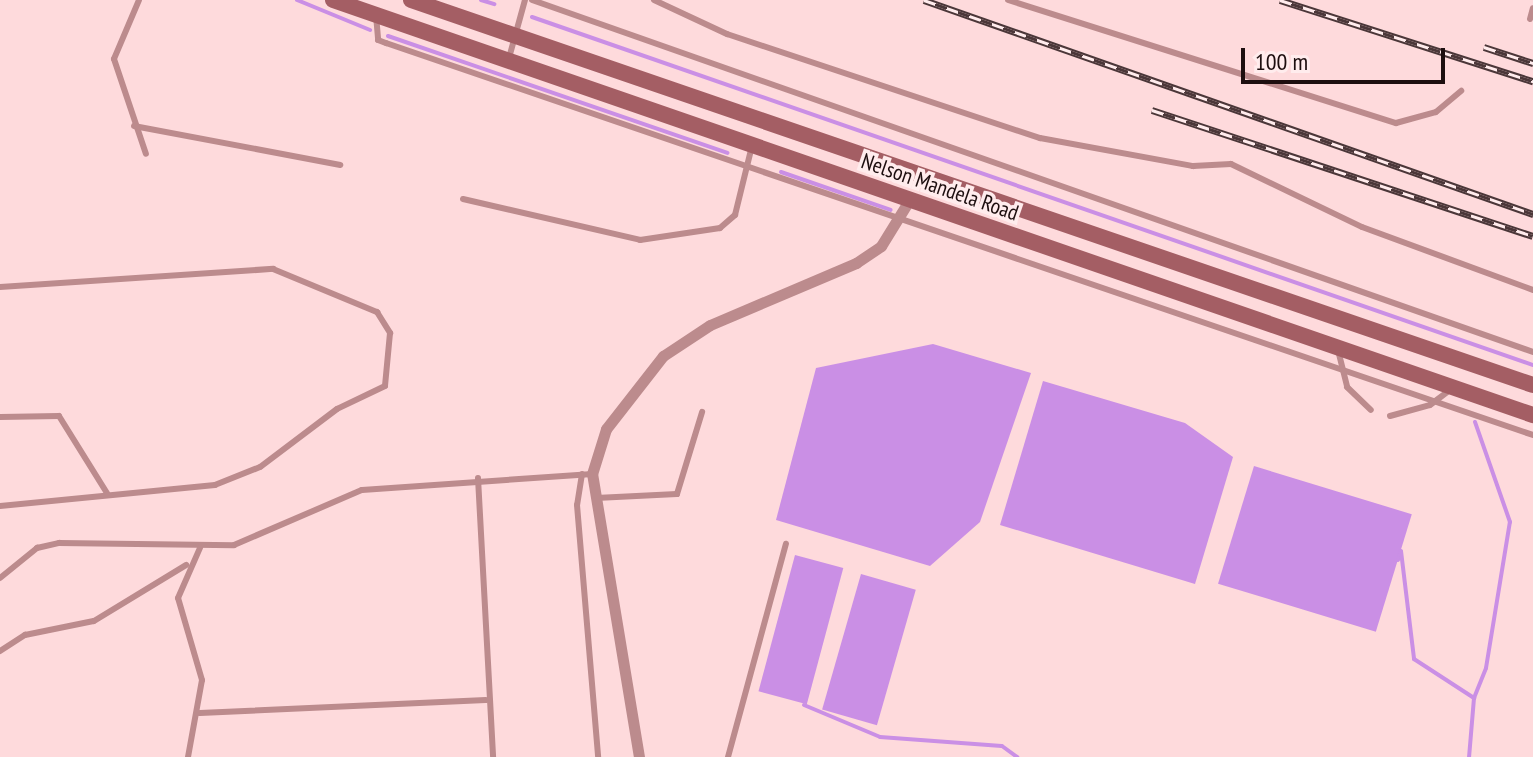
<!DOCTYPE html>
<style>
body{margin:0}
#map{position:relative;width:1533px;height:757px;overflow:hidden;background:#fedadc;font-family:"PT Sans Narrow",sans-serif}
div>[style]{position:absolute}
.water>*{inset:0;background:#ca8fe5;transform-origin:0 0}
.stream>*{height:4px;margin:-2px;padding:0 2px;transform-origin:2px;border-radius:2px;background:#ca8fe5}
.service>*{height:6px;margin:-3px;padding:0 3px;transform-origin:3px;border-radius:3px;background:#bc8b8d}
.minor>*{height:11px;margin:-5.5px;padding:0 5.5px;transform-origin:5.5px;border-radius:5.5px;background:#bc8b8d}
.secondary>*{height:16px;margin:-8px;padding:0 8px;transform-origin:8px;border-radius:8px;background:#a45e64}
.rail>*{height:7px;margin-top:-3.5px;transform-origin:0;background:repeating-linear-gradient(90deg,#ffeced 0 12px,#4b3739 0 24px);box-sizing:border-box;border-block:2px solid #4b3739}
span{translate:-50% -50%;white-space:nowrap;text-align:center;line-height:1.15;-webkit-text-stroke:7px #ffeced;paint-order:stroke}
.street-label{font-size:22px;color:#1d0e0f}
.scale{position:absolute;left:1241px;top:48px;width:204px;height:36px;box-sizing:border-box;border:4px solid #1d0e0f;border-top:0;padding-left:10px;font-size:24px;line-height:28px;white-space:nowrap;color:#1d0e0f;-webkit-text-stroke:6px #ffeced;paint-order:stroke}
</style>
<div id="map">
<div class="water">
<div style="clip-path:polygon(933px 344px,1031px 373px,980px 522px,930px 566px,776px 520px,816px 368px)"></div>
<div style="clip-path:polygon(1043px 381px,1185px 423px,1233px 457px,1195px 584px,1000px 525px)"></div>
<div style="left:1254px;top:466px;width:165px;height:123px;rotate:17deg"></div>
<div style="left:795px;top:555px;width:50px;height:141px;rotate:15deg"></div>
<div style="left:861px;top:574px;width:57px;height:141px;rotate:16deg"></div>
</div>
<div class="stream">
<div style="left:297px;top:0;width:79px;rotate:22.3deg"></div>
<div style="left:481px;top:0;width:14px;rotate:17deg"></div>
<div style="left:532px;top:17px;width:1060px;rotate:19.17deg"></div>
<div style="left:388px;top:36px;width:359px;rotate:19deg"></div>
<div style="left:781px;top:172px;width:116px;rotate:19.1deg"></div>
<div style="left:1398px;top:560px;width:9px;rotate:-72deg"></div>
<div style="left:1401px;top:551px;width:109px;rotate:83.1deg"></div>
<div style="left:1414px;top:659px;width:72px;rotate:33deg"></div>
<div style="left:1474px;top:698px;width:59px;rotate:94.8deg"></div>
<div style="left:1474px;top:698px;width:32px;rotate:-68deg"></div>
<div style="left:1486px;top:668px;width:148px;rotate:-80.7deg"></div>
<div style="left:1510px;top:522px;width:106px;rotate:-109.3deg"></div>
<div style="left:804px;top:705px;width:82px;rotate:22.8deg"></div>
<div style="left:880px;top:737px;width:122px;rotate:4.2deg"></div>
<div style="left:1002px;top:746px;width:19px;rotate:36deg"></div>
</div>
<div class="service">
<div style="left:139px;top:0;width:64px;rotate:113deg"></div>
<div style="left:114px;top:59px;width:100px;rotate:71.4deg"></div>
<div style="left:532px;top:0;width:1061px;rotate:19.37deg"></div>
<div style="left:654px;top:0;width:81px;rotate:25deg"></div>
<div style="left:727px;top:34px;width:330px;rotate:18.4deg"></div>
<div style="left:1040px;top:138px;width:156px;rotate:10.4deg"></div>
<div style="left:1193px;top:166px;width:38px;rotate:-3deg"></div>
<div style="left:1231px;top:164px;width:145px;rotate:25.7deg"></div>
<div style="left:1362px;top:227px;width:182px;rotate:20.2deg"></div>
<div style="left:1008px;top:0;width:407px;rotate:17.6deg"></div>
<div style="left:1396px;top:123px;width:41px;rotate:-15.4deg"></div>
<div style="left:1436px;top:112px;width:33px;rotate:-40deg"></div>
<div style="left:376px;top:15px;width:25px;rotate:85deg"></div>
<div style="left:378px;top:40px;width:9px;rotate:21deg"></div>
<div style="left:386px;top:43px;width:1212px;rotate:18.87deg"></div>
<div style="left:1530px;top:19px;width:11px;rotate:-75deg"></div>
<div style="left:509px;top:58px;width:60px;rotate:-74.6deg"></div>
<div style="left:134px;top:126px;width:210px;rotate:10.7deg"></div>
<div style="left:463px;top:199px;width:182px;rotate:13deg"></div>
<div style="left:640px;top:240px;width:81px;rotate:-8.5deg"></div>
<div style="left:720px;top:228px;width:20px;rotate:-41deg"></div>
<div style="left:735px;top:215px;width:71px;rotate:-76.2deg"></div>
<div style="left:0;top:287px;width:274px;rotate:-3.8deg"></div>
<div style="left:273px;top:269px;width:113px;rotate:22.5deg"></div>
<div style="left:377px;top:312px;width:25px;rotate:58deg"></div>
<div style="left:390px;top:333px;width:53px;rotate:95.4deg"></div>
<div style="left:385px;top:386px;width:53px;rotate:154.4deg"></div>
<div style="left:337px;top:409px;width:96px;rotate:143deg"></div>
<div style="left:260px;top:467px;width:48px;rotate:158.2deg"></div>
<div style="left:215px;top:485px;width:216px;rotate:174.4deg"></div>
<div style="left:1338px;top:350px;width:38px;rotate:76deg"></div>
<div style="left:1347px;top:387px;width:33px;rotate:44deg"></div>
<div style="left:1390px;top:416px;width:41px;rotate:-15.4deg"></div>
<div style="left:1430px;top:405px;width:26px;rotate:-37deg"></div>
<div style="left:0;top:417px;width:59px;rotate:-1deg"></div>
<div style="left:59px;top:416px;width:91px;rotate:58.1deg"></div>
<div style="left:582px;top:474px;width:31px;rotate:99deg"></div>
<div style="left:577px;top:505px;width:253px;rotate:85.2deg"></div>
<div style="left:478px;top:478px;width:279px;rotate:86.9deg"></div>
<div style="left:596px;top:498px;width:81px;rotate:-2.8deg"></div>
<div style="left:677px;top:494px;width:86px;rotate:-73deg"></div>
<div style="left:0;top:578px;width:48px;rotate:-39deg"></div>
<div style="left:37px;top:548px;width:23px;rotate:-13deg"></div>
<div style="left:59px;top:543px;width:175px;rotate:0.7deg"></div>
<div style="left:234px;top:545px;width:139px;rotate:-23.3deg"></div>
<div style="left:362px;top:490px;width:231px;rotate:-4deg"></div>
<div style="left:0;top:651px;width:30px;rotate:-33deg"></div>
<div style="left:25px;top:635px;width:70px;rotate:-11.5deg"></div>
<div style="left:94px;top:621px;width:108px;rotate:-31.3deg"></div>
<div style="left:200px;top:713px;width:286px;rotate:-2.6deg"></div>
<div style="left:188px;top:757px;width:78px;rotate:-79.7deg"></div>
<div style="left:202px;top:680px;width:85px;rotate:-106.3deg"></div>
<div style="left:178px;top:598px;width:55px;rotate:-66.3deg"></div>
<div style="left:728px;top:757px;width:221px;rotate:-74.8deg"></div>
</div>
<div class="minor">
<div style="left:639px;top:757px;width:287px;rotate:-99.4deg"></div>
<div style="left:592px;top:474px;width:47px;rotate:-72.7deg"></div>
<div style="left:606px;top:429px;width:93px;rotate:-52deg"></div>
<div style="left:663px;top:356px;width:56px;rotate:-33.4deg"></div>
<div style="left:710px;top:325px;width:159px;rotate:-23deg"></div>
<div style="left:856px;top:263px;width:30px;rotate:-34deg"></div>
<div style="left:881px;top:246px;width:55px;rotate:-58.3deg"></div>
</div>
<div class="secondary">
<div style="left:333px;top:0;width:1270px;rotate:19.08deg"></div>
<div style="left:411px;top:0;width:1186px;rotate:18.94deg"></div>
</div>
<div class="rail">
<div style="left:924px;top:0;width:646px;rotate:19.36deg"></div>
<div style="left:1280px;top:0;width:266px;rotate:17.8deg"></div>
<div style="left:1484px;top:47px;width:52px;rotate:18.1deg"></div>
<div style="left:1152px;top:110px;width:401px;rotate:18.3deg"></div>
</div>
<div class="street-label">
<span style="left:940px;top:187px;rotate:19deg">Nelson Mandela Road</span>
</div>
<div class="scale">100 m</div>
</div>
